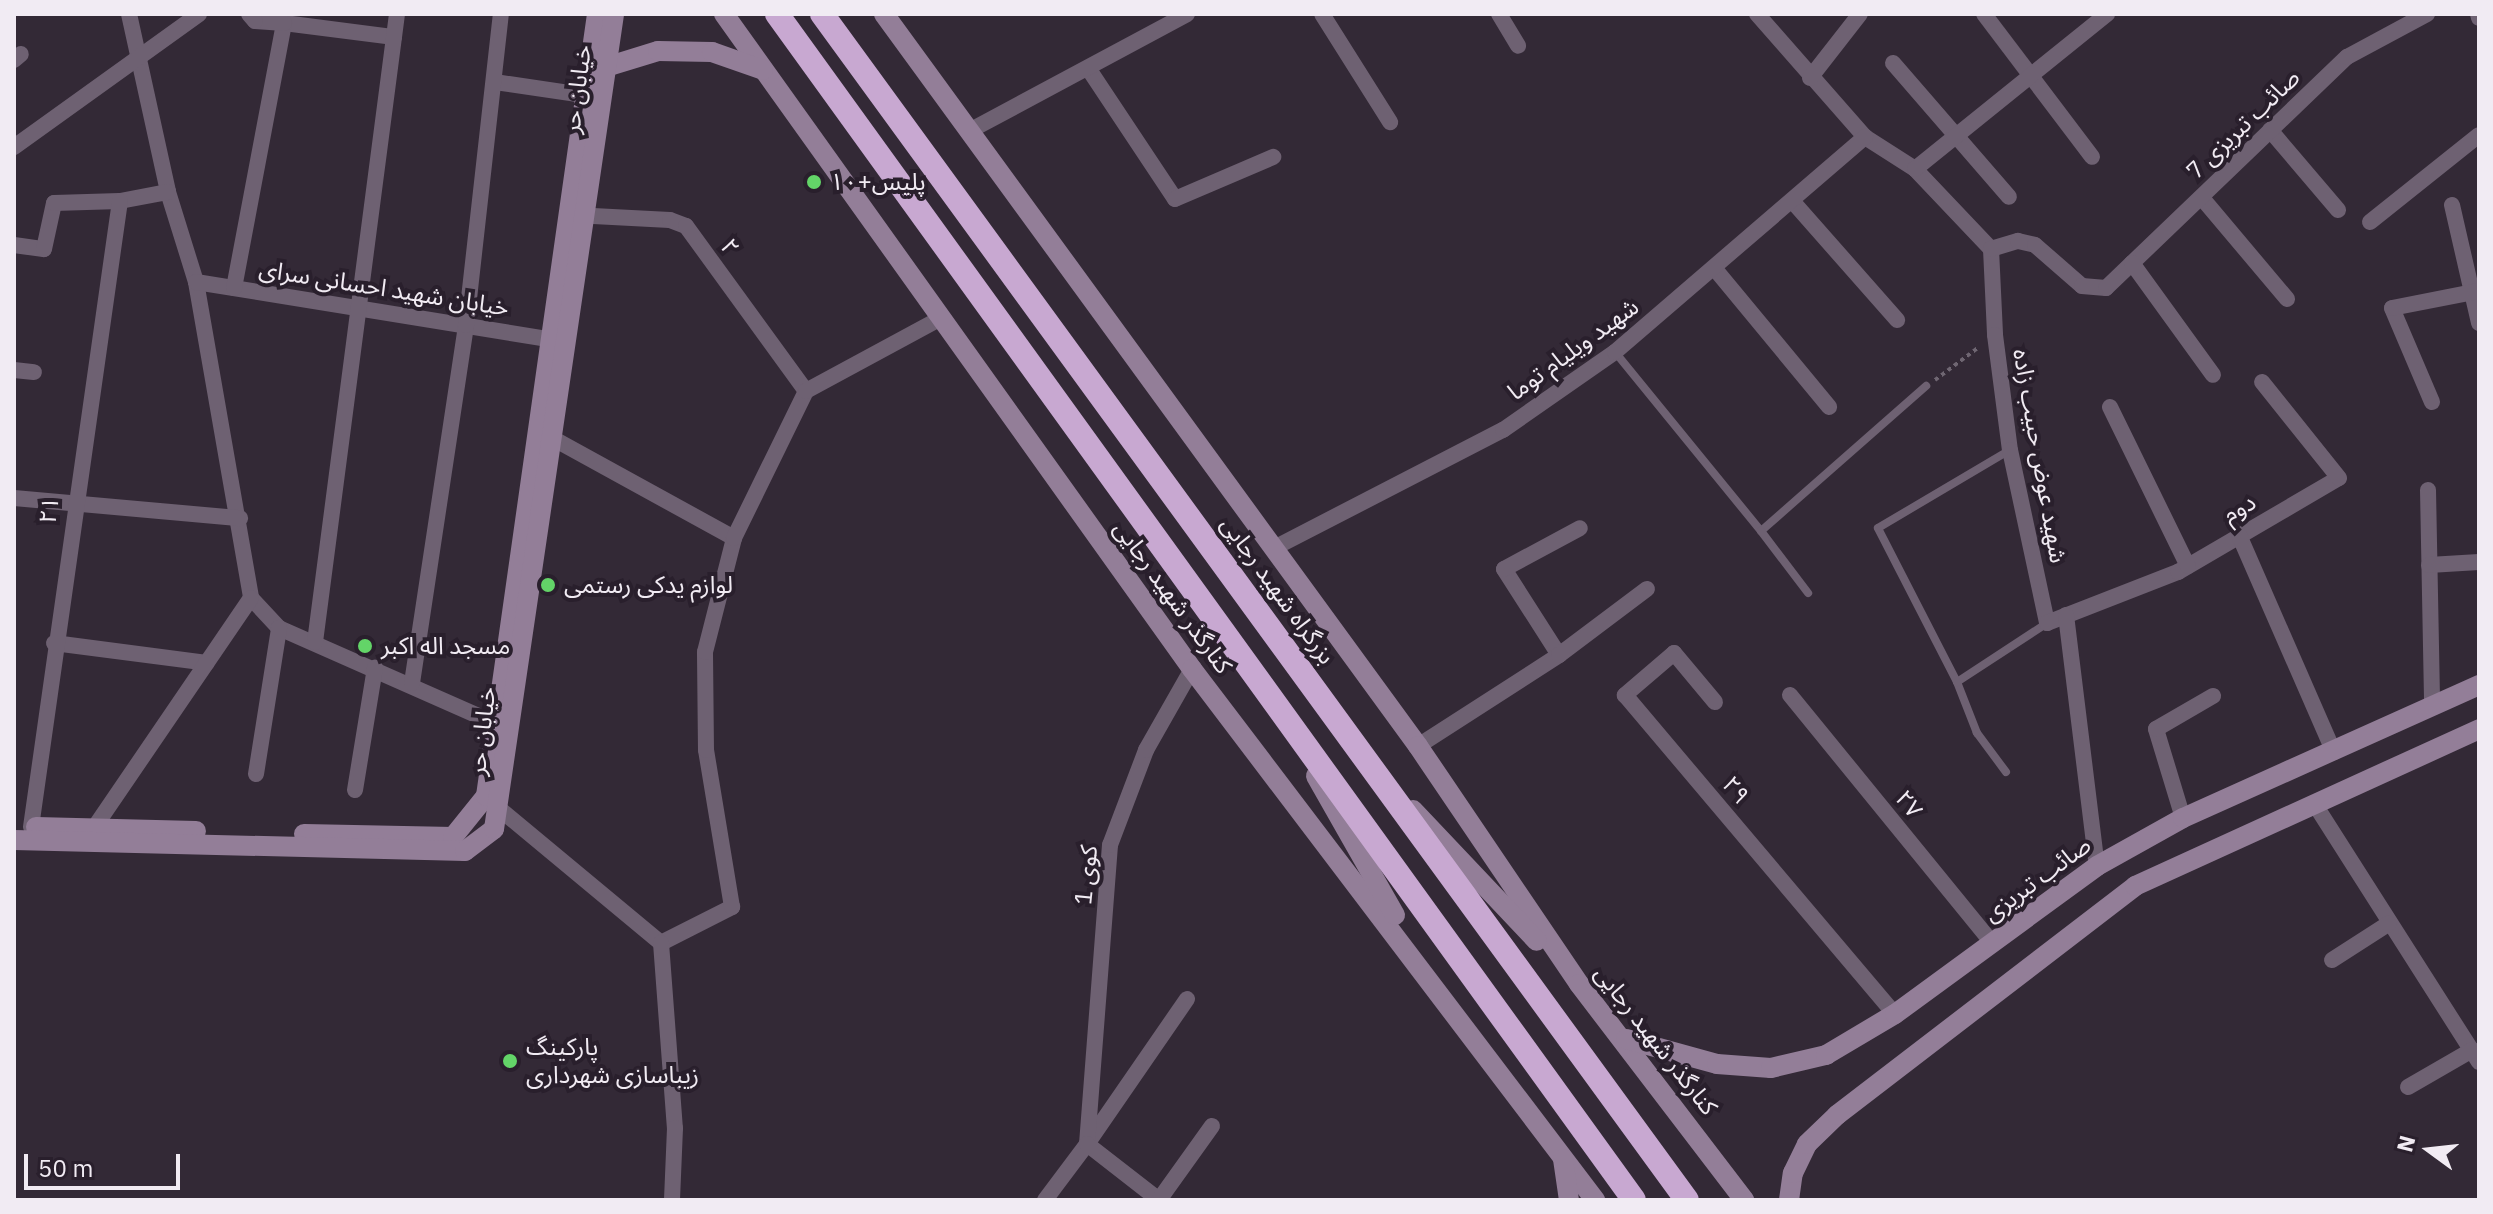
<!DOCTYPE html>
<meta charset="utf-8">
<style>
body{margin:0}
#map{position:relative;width:2493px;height:1214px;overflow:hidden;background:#332936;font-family:"IBM Plex Sans","Noto Sans Arabic",sans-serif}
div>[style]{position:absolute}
.path>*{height:4px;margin-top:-2px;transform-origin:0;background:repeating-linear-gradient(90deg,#6f6672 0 4px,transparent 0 8px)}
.lane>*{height:8px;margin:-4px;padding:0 4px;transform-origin:4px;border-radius:4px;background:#6e6172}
.street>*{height:16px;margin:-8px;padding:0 8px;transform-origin:8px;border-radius:8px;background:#6e6172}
.secondary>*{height:20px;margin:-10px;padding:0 10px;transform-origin:10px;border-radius:10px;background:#937e98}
.highway>*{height:24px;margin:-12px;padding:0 12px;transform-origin:12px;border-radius:12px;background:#c8a8d1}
.dots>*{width:22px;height:22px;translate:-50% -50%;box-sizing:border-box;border:4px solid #291f2c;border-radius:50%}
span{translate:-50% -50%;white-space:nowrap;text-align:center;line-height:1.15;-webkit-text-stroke:8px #291f2c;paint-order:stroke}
.street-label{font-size:24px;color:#f1ebf3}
.poi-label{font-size:24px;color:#f1ebf3}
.left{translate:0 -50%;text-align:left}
.frame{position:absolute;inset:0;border:16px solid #f1ebf3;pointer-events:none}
.north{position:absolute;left:2389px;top:1110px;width:80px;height:80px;-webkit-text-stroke:6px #291f2c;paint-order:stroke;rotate:285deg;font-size:22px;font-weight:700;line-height:32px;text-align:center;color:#f1ebf3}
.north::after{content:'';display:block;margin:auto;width:28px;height:36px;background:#f1ebf3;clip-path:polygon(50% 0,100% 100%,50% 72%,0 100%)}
.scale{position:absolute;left:24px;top:1154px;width:156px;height:36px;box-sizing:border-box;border:4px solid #f1ebf3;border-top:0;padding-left:10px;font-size:24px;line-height:28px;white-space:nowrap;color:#f1ebf3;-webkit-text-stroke:6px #291f2c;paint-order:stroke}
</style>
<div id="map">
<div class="path">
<div style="left:1935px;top:380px;width:55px;rotate:-36.9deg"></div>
</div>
<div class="lane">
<div style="left:1615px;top:352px;width:231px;rotate:50.8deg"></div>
<div style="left:1761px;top:531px;width:220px;rotate:-41.3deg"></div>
<div style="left:1761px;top:531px;width:78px;rotate:52.8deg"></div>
<div style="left:1957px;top:682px;width:108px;rotate:-33.2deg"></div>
<div style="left:2006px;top:772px;width:49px;rotate:-126.6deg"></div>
<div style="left:1977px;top:733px;width:55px;rotate:-111.4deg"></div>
<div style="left:1957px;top:682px;width:173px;rotate:-117.2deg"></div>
<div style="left:1878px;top:528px;width:153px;rotate:-30.6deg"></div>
</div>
<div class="street">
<div style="left:129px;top:14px;width:182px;rotate:77.6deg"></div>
<div style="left:168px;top:192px;width:94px;rotate:72.7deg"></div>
<div style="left:196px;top:282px;width:321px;rotate:80.1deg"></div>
<div style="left:251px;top:598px;width:41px;rotate:47deg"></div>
<div style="left:279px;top:628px;width:248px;rotate:23.8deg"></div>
<div style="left:1322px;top:14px;width:128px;rotate:57.8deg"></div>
<div style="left:1499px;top:14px;width:37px;rotate:59deg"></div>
<div style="left:1757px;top:14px;width:164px;rotate:48.7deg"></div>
<div style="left:1865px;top:137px;width:59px;rotate:32.6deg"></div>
<div style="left:1915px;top:169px;width:110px;rotate:46.5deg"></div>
<div style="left:1984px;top:14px;width:179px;rotate:52.9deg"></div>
<div style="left:2478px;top:14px;width:4px;rotate:76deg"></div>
<div style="left:284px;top:23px;width:111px;rotate:7.3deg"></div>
<div style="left:14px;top:60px;width:9px;rotate:-41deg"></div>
<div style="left:1893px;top:63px;width:177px;rotate:49.1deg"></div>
<div style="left:1088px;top:68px;width:157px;rotate:56.4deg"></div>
<div style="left:1175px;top:199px;width:107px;rotate:-23.2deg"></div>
<div style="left:1810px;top:78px;width:81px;rotate:-52deg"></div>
<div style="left:495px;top:82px;width:102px;rotate:8.4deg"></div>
<div style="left:971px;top:130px;width:245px;rotate:-28.2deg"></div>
<div style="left:2270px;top:130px;width:105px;rotate:49.6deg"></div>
<div style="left:14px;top:147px;width:228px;rotate:-35.7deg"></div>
<div style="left:1915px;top:169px;width:247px;rotate:-38.9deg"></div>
<div style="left:2202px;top:198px;width:132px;rotate:49.9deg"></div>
<div style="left:1794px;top:203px;width:156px;rotate:48.6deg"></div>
<div style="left:2452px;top:205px;width:121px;rotate:77.1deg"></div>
<div style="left:574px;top:215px;width:96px;rotate:3deg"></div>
<div style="left:670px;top:220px;width:17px;rotate:21deg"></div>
<div style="left:686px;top:226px;width:204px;rotate:54deg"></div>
<div style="left:2370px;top:222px;width:139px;rotate:-38.6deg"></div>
<div style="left:14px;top:245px;width:30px;rotate:8deg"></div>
<div style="left:44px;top:249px;width:47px;rotate:-77.7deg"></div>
<div style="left:54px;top:203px;width:66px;rotate:-1.7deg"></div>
<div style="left:120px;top:201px;width:49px;rotate:-10.6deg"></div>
<div style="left:1991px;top:249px;width:86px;rotate:87.3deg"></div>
<div style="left:1995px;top:335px;width:116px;rotate:82.6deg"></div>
<div style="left:2010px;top:450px;width:177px;rotate:77.9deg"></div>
<div style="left:2047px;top:623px;width:141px;rotate:-21.3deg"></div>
<div style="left:2178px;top:572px;width:186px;rotate:-30.3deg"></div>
<div style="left:2339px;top:478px;width:123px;rotate:-128.7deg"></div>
<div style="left:1991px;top:249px;width:28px;rotate:-17deg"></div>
<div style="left:2018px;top:241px;width:17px;rotate:13deg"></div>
<div style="left:2035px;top:245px;width:62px;rotate:41.1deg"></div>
<div style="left:2082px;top:286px;width:24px;rotate:5deg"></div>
<div style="left:2106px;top:288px;width:334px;rotate:-43.8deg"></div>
<div style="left:2347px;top:57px;width:91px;rotate:-28.3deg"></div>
<div style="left:2132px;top:263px;width:138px;rotate:54.1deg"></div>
<div style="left:1715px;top:269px;width:179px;rotate:50.4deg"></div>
<div style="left:196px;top:282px;width:371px;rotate:9.2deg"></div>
<div style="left:234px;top:288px;width:270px;rotate:-79.3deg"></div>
<div style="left:284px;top:23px;width:29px;rotate:-176deg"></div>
<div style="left:255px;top:21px;width:9px;rotate:-131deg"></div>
<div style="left:14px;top:370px;width:20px;rotate:6deg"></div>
<div style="left:2432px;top:402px;width:102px;rotate:-113.1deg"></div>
<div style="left:2392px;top:308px;width:89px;rotate:-11.1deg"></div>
<div style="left:2110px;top:407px;width:177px;rotate:63.9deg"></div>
<div style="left:543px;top:433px;width:218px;rotate:28.8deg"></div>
<div style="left:2428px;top:490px;width:217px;rotate:88.9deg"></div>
<div style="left:14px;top:498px;width:227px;rotate:5.1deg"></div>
<div style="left:2239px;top:535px;width:237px;rotate:66.4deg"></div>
<div style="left:1274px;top:548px;width:258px;rotate:-27.3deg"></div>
<div style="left:1503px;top:430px;width:136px;rotate:-34.9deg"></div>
<div style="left:1615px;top:352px;width:330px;rotate:-40.7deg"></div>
<div style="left:2429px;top:565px;width:50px;rotate:-3.4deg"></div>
<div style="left:2066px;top:615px;width:253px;rotate:83deg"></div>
<div style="left:315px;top:642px;width:633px;rotate:-82.56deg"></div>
<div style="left:54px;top:643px;width:154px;rotate:7.4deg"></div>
<div style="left:1559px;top:655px;width:102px;rotate:-122.6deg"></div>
<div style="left:1504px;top:569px;width:86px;rotate:-28.3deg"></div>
<div style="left:412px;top:683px;width:362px;rotate:-81.4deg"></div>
<div style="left:466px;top:325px;width:313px;rotate:-83.6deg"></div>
<div style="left:1790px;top:695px;width:320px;rotate:50.8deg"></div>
<div style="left:1715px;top:702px;width:64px;rotate:-129.9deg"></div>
<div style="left:1674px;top:653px;width:65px;rotate:139.4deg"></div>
<div style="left:1625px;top:695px;width:418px;rotate:49.8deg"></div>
<div style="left:1418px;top:746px;width:168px;rotate:-32.8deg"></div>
<div style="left:1559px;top:655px;width:110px;rotate:-36.9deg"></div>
<div style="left:256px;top:774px;width:148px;rotate:-81deg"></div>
<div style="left:355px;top:790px;width:124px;rotate:-80.7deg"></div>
<div style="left:490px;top:801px;width:222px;rotate:39.7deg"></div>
<div style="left:2314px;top:803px;width:307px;rotate:57.5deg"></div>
<div style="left:2183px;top:818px;width:93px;rotate:-106.9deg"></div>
<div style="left:2156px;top:729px;width:66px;rotate:-30.1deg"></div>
<div style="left:31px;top:827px;width:632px;rotate:-81.91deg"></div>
<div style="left:94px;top:828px;width:278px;rotate:-55.7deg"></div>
<div style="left:661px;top:943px;width:80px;rotate:-26.9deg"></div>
<div style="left:732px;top:907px;width:159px;rotate:-99.4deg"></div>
<div style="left:706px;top:750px;width:98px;rotate:-90.6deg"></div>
<div style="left:705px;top:652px;width:118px;rotate:-75.7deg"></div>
<div style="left:734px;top:538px;width:164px;rotate:-63.9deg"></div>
<div style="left:806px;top:391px;width:153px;rotate:-28.4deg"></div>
<div style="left:661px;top:943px;width:186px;rotate:85.7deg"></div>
<div style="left:675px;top:1128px;width:72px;rotate:92.4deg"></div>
<div style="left:2332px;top:960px;width:67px;rotate:-32.7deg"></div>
<div style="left:1187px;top:999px;width:176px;rotate:124.6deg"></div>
<div style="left:1087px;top:1144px;width:300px;rotate:-85.6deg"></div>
<div style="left:1110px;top:845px;width:102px;rotate:-69.2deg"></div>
<div style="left:1146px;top:750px;width:93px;rotate:-60.4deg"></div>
<div style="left:2408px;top:1087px;width:74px;rotate:-30deg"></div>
<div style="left:1045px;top:1200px;width:70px;rotate:-53.1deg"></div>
<div style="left:1087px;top:1144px;width:91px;rotate:37.9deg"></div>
<div style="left:1159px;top:1200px;width:91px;rotate:-54.4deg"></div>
</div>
<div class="secondary">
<div style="left:724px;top:14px;width:805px;rotate:54.45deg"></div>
<div style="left:1192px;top:669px;width:667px;rotate:52.8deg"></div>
<div style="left:884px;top:14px;width:906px;rotate:53.89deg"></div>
<div style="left:1418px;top:746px;width:287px;rotate:55.9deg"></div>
<div style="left:1579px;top:984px;width:272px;rotate:52.6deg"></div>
<div style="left:606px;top:67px;width:54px;rotate:-17.1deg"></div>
<div style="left:658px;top:51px;width:54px;rotate:1.1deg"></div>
<div style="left:712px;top:52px;width:54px;rotate:19.4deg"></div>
<div style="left:1316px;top:776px;width:160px;rotate:60.4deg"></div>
<div style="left:1413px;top:810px;width:180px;rotate:46.6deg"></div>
<div style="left:36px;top:827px;width:160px;rotate:1.4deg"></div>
<div style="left:304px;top:834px;width:149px;rotate:1.2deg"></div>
<div style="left:453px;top:837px;width:53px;rotate:-51.2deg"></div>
<div style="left:486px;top:796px;width:790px;rotate:-81.92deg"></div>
<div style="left:14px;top:840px;width:451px;rotate:1.4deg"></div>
<div style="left:465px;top:851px;width:36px;rotate:-37deg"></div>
<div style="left:494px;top:829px;width:824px;rotate:-81.62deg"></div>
<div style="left:1626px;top:1039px;width:94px;rotate:15.4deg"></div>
<div style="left:1717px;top:1064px;width:54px;rotate:4.2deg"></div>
<div style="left:1771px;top:1068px;width:57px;rotate:-13.3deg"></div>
<div style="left:1826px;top:1055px;width:80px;rotate:-30.7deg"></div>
<div style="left:1895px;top:1014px;width:250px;rotate:-36.2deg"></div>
<div style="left:2097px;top:866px;width:98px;rotate:-29.2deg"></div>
<div style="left:2183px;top:818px;width:325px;rotate:-24.2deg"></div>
<div style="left:1563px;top:1159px;width:41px;rotate:81.7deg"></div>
<div style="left:1789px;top:1200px;width:27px;rotate:-82deg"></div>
<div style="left:1793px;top:1173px;width:32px;rotate:-64deg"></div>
<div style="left:1807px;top:1144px;width:42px;rotate:-44deg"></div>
<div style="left:1837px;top:1115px;width:376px;rotate:-37.5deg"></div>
<div style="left:2135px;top:886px;width:378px;rotate:-24.5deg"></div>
</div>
<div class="highway">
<div style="left:777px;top:14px;width:1463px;rotate:54.15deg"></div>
<div style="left:822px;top:14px;width:1468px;rotate:53.9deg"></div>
</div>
<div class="dots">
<div style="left:814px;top:182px;background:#63d468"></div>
<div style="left:548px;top:585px;background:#63d468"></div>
<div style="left:365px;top:646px;background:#63d468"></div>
<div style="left:510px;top:1061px;background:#63d468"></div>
</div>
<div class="street-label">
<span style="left:577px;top:89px;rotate:-82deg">خیابان حر</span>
<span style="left:2243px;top:124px;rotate:-44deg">صائب تبریزی 7</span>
<span style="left:730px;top:247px;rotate:54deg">۲</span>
<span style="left:384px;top:288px;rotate:9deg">خیابان شهید احسانی سرای</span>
<span style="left:1573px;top:349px;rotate:-36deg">شهید ویلیام توما</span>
<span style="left:2040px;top:456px;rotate:80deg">شهید عوض حبیب زاده</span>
<span style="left:2239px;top:508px;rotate:-30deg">دوم</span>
<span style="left:49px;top:510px;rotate:-82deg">۲۱</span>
<span style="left:1278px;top:590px;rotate:54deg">بزرگراه شهید رجایی</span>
<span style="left:1173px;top:597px;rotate:54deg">کنارگذر شهید رجایی</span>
<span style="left:482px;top:731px;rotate:-83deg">خیابان حر</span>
<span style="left:1736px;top:790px;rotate:50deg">۲۹</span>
<span style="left:1909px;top:804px;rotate:51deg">۲۷</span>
<span style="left:1086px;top:875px;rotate:-84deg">کوی 1</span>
<span style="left:2037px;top:879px;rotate:-36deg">صائب تبریزی</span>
<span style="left:1656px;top:1040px;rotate:52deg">کنارگذر شهید رجایی</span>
</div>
<div class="poi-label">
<span class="left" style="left:830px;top:182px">پلیس+١٠</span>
<span class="left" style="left:564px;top:585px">لوازم یدکی رستمی</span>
<span class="left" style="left:381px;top:646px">مسجد اله اکبر</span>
<span class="left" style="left:526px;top:1061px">پارکینگ<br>زیباسازی شهرداری</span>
</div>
<div class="frame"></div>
<div class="north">N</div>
<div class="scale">50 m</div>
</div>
